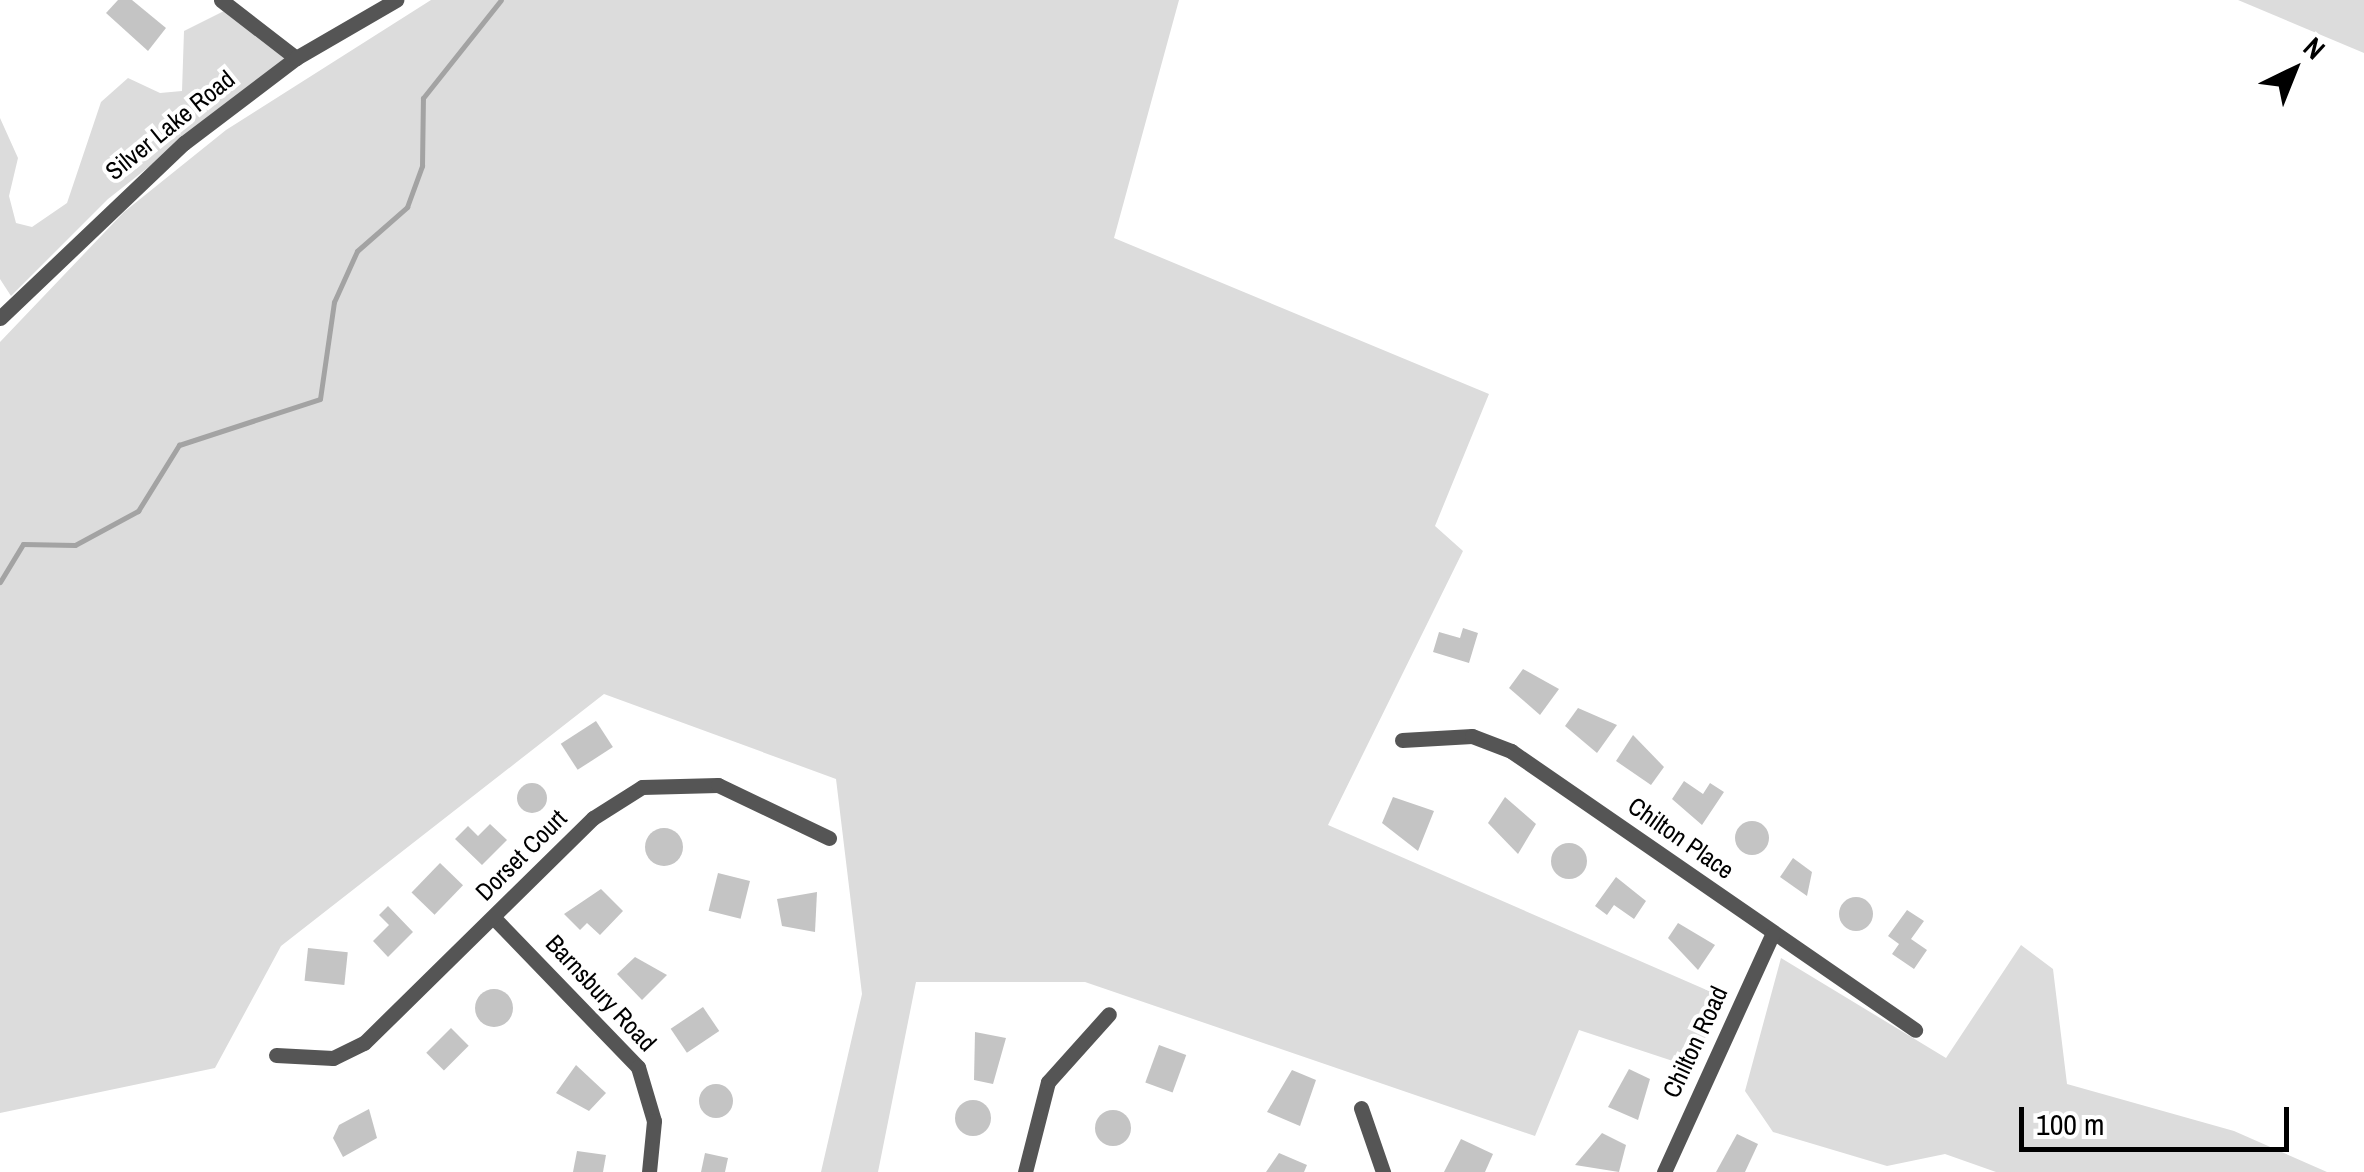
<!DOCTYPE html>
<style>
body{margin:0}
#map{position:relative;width:2364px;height:1172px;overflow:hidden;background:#fff;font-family:"Archivo Narrow",sans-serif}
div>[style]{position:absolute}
.green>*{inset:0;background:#dcdcdc}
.stream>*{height:5px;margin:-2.5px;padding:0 2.5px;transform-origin:2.5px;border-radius:2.5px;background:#a3a3a3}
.building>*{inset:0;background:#c4c4c4;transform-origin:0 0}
.round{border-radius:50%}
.minor>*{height:15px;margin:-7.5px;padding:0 7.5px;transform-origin:7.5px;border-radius:7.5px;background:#555}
span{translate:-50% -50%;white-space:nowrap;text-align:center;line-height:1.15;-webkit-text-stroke:8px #fff;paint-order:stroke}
.street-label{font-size:25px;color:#000}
.north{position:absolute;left:2244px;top:20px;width:100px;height:100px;-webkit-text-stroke:8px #fff;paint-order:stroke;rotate:43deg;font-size:28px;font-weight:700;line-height:40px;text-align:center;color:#000}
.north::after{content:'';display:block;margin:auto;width:35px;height:45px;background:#000;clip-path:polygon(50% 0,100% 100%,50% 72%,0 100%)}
.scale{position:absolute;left:2019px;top:1107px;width:270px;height:45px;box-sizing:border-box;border:5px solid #000;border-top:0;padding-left:12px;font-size:30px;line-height:35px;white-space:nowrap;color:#000;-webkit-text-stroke:8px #fff;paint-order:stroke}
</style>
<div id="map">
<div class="green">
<div style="clip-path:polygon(431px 0,1179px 0,1114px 238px,1489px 394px,1435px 526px,1463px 551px,1328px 825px,1725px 998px,1691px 1067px,1579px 1030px,1535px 1136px,1085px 982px,916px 982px,878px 1172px,821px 1172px,862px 994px,836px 779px,604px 694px,281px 946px,215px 1068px,0 1113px,0 342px,124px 212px,226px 130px)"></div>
<div style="clip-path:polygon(2238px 0,2364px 0,2364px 53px)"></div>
<div style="clip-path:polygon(224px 11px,287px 58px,108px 199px,11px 296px,0 279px,0 118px,18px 158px,9px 196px,16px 223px,32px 227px,67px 203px,101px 102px,128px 78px,160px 93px,182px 91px,184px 31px)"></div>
<div style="clip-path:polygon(2021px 945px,2053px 969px,2067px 1084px,2234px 1131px,2327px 1172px,1996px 1172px,1945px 1154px,1887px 1166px,1773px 1132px,1745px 1091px,1781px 958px,1946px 1058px)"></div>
</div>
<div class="stream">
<div style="left:0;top:582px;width:44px;rotate:-58.8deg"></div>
<div style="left:23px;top:544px;width:52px;rotate:1.1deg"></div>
<div style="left:75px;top:545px;width:72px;rotate:-28.4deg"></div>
<div style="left:138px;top:511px;width:78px;rotate:-58.2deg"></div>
<div style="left:179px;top:445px;width:148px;rotate:-18.1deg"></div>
<div style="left:320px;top:399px;width:98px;rotate:-81.8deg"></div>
<div style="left:334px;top:302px;width:56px;rotate:-65.7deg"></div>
<div style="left:357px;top:251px;width:67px;rotate:-41.3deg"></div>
<div style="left:407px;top:207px;width:44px;rotate:-69.9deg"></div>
<div style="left:422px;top:166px;width:68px;rotate:-89.2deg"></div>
<div style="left:423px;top:98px;width:125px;rotate:-51.5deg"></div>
</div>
<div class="building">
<div style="clip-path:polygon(118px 0,132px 0,166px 28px,148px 51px,106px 13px)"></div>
<div style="clip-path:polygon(1463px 628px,1478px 633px,1469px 663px,1433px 652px,1439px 632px,1460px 638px)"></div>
<div style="clip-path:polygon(1523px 669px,1559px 689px,1540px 715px,1509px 688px)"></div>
<div style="clip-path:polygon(1578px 708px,1617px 725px,1597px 753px,1565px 726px)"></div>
<div style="left:596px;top:721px;width:31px;height:42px;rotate:57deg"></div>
<div style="clip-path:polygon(1633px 735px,1664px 767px,1651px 785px,1616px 761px)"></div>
<div style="clip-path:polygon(1684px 781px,1703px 794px,1710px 783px,1724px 792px,1702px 825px,1672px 799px)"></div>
<div class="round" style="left:517px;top:783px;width:30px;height:30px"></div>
<div style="clip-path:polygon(1393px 797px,1434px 811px,1418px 851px,1382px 823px)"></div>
<div style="clip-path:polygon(1505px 797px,1536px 824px,1518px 854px,1488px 823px)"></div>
<div class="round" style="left:1735px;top:821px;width:34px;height:34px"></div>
<div style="clip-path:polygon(490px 824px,507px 840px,482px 865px,455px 839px,468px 826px,478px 836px)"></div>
<div class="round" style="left:645px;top:828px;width:38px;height:38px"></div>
<div class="round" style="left:1551px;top:843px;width:36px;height:36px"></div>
<div style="clip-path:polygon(1793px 858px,1812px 872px,1807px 896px,1780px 877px)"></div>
<div style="left:440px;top:863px;width:32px;height:41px;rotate:44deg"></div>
<div style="left:718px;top:873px;width:33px;height:39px;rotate:14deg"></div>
<div style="clip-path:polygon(1616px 877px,1646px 901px,1634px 919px,1614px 905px,1607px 915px,1595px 906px)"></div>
<div style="clip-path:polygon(601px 889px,623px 911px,600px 935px,587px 923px,580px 930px,564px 914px)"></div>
<div style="clip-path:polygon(817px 892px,815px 932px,782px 926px,777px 899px)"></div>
<div class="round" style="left:1839px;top:897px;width:34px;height:34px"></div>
<div style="clip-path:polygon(388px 906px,413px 932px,388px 957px,373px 941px,389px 925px,379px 915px)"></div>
<div style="clip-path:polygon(1907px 910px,1924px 921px,1911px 939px,1927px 950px,1914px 969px,1892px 954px,1899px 944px,1888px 936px)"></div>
<div style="clip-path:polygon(1678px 923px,1715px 945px,1698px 970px,1668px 938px)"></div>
<div style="left:308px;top:948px;width:40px;height:33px;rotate:6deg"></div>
<div style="clip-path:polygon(635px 957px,667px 975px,642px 1000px,617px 974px)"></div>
<div class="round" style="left:475px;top:989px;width:38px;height:38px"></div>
<div style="left:703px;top:1007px;width:29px;height:39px;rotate:56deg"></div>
<div style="left:451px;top:1028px;width:25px;height:35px;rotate:45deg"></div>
<div style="clip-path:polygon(975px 1032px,1006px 1038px,993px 1084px,974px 1080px)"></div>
<div style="left:1159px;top:1045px;width:29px;height:40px;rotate:20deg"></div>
<div style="clip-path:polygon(576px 1065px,606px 1093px,589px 1111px,556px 1093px)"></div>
<div style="clip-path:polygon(1629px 1069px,1650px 1079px,1638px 1120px,1608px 1107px)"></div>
<div style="clip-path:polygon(1292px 1070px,1316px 1080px,1300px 1126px,1267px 1112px)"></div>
<div class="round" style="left:699px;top:1084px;width:34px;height:34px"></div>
<div class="round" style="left:955px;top:1100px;width:36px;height:36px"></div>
<div style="clip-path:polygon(369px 1109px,377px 1138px,343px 1157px,333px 1138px,339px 1125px)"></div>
<div class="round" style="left:1095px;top:1110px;width:36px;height:36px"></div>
<div style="clip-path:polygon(1602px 1133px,1626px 1145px,1619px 1172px,1575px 1165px)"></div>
<div style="clip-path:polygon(1737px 1134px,1758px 1144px,1745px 1172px,1716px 1172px)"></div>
<div style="clip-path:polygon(1461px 1139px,1493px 1154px,1485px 1172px,1444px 1172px)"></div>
<div style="clip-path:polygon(577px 1151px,606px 1155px,603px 1172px,573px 1172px)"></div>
<div style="clip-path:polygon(705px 1153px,728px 1158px,725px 1172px,701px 1172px)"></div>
<div style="clip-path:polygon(1279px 1153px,1307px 1165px,1304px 1172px,1266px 1172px)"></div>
</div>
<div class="minor">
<div style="left:221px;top:0;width:95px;rotate:37.7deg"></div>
<div style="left:0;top:318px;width:254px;rotate:-43.6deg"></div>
<div style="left:184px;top:143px;width:141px;rotate:-37.2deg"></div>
<div style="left:296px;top:58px;width:116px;rotate:-30.1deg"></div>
<div style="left:1402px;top:740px;width:70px;rotate:-3.3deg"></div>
<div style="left:1472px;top:736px;width:42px;rotate:21deg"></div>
<div style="left:1511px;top:751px;width:491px;rotate:34.6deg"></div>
<div style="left:494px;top:918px;width:207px;rotate:46deg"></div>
<div style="left:638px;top:1067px;width:56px;rotate:73.5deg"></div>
<div style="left:654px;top:1121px;width:51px;rotate:95.6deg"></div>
<div style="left:276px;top:1055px;width:57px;rotate:3deg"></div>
<div style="left:333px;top:1058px;width:34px;rotate:-26deg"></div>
<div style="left:364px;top:1043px;width:321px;rotate:-44.5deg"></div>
<div style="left:593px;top:818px;width:58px;rotate:-32.3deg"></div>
<div style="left:642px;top:787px;width:76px;rotate:-1.5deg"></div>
<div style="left:718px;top:785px;width:123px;rotate:25.5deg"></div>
<div style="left:1361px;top:1108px;width:68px;rotate:71deg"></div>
<div style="left:1025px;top:1172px;width:93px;rotate:-75.7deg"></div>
<div style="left:1048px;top:1082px;width:91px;rotate:-48.1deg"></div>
<div style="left:1664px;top:1172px;width:263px;rotate:-65.5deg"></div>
</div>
<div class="street-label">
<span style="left:170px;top:125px;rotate:-39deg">Silver Lake Road</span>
<span style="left:1681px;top:838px;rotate:35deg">Chilton Place</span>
<span style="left:521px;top:855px;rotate:-45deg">Dorset Court</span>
<span style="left:601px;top:993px;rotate:47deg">Barnsbury Road</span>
<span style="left:1695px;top:1042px;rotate:-65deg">Chilton Road</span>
</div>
<div class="north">N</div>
<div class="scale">100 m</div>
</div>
